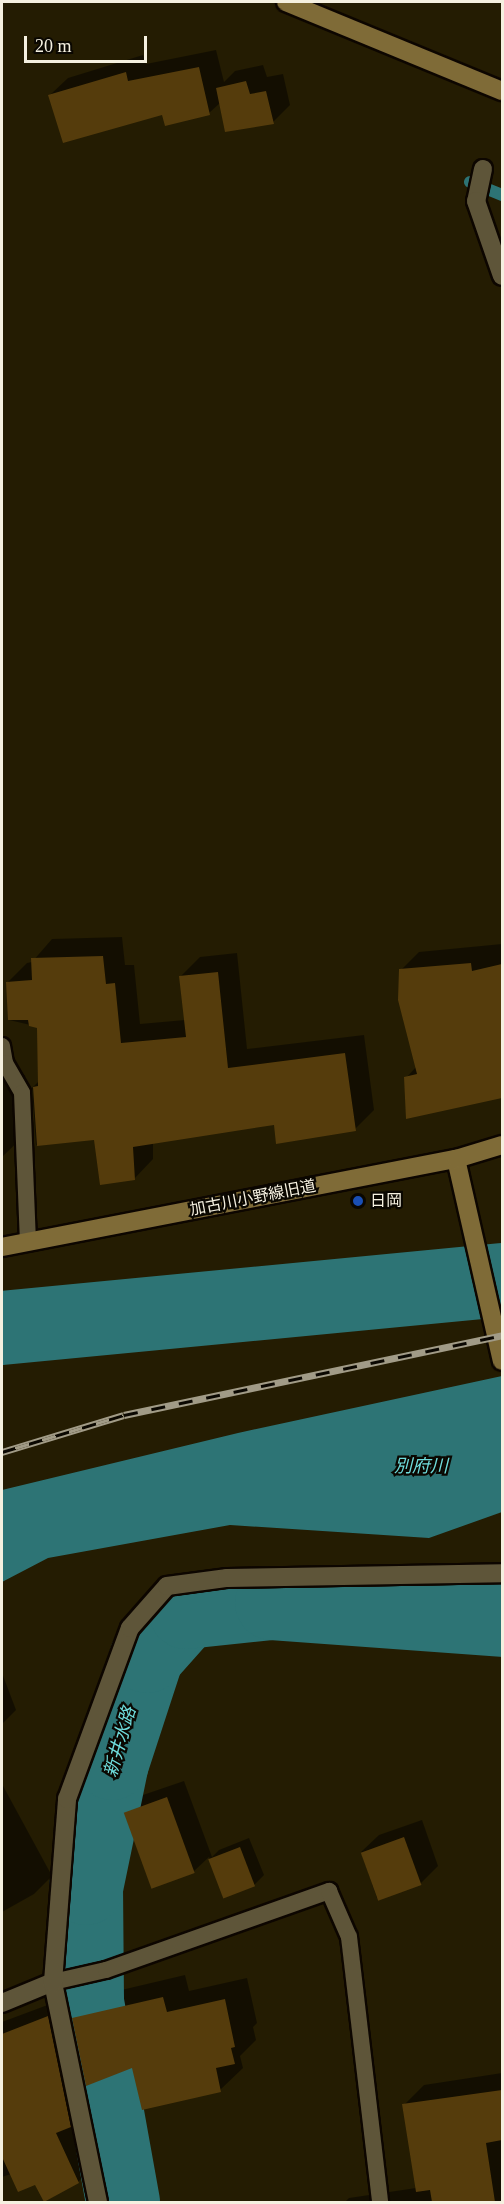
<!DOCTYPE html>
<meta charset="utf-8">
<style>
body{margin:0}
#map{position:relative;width:504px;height:2204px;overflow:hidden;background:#241c02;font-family:"Times New Roman","Noto Sans JP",serif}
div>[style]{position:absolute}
.water>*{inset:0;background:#2d7475}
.shadow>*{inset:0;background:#0007}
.stream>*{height:12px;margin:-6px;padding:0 6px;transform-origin:6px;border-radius:6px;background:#2d7475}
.river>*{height:74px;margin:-37px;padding:0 37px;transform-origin:37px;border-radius:37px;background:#2d7475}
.building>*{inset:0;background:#553c0c;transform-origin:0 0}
.roads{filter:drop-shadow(2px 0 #0d0600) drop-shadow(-2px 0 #0d0600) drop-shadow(0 2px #0d0600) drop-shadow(0 -2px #0d0600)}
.lane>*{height:16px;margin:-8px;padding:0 8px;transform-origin:8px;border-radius:8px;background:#5e5539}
.street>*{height:18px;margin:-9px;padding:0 9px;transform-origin:9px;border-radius:9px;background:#5e5539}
.secondary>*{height:18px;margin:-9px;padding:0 9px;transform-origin:9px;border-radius:9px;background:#7f6b37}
.rail>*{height:7px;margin-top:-3.5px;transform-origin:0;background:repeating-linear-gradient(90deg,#0a0701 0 14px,#a19b87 0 28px);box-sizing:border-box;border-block:2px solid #a19b87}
.dots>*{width:16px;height:16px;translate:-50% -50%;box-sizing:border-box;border:3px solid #0a0701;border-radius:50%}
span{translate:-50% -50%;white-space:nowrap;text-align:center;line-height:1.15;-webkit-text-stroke:4.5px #0a0701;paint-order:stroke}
.street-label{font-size:16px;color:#f5f0e0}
.poi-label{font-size:16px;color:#f5f0e0}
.left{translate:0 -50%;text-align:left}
.water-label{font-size:18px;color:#6fdcdc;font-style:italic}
.frame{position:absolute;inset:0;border:3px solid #f5f0e0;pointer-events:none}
.scale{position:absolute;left:24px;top:36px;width:123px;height:27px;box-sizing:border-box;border:3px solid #f5f0e0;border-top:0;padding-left:8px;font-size:18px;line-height:21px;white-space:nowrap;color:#f5f0e0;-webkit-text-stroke:4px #0a0701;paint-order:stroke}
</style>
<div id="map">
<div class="water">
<div style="clip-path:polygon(502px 1376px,502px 1512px,429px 1538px,230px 1525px,48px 1558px,2px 1582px,2px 1490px,238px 1433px)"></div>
</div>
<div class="shadow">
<div style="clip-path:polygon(216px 50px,224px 82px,235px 71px,263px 65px,267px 77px,283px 74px,290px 105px,273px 122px,220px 103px,209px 113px,163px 113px,50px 95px,68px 78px,143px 55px,146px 64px)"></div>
<div style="clip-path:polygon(122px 937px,125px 965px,134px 965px,140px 1024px,185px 1020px,180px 977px,200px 957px,237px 953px,247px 1049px,364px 1035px,374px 1110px,355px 1129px,275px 1124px,153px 1143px,153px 1159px,134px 1179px,95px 1139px,36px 1145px,32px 1088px,39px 1081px,39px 1027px,9px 1020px,8px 982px,27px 963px,32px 962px,52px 939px)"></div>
<div style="clip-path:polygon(502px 944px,502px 1092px,498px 1097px,406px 1078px,416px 1067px,401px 970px,419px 952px)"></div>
<div style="clip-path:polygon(25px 1075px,29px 1131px,2px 1157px,2px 1079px)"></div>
<div style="clip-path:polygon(2px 1673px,16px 1710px,2px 1724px)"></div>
<div style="clip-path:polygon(184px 1781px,212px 1857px,219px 1850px,249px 1838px,264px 1875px,254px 1885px,224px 1896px,209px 1857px,193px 1872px,126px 1812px,143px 1795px)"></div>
<div style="clip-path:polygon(2px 1784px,52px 1876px,34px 1894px,2px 1912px)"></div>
<div style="clip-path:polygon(422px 1820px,438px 1866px,420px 1884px,377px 1898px,361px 1852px,379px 1835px)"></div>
<div style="clip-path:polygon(185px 1975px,189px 1991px,247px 1978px,257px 2023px,253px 2027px,256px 2040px,240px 2056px,243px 2068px,220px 2090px,133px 2066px,87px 2084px,91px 2105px,78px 2118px,98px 2162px,78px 2182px,35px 2183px,11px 2174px,2px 2177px,2px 2022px,69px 1997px,73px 2018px,96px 1996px)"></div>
<div style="clip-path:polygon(502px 2073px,502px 2202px,345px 2202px,349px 2198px,416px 2188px,404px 2105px,424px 2085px)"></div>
</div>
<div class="stream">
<div style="left:470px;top:182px;width:35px;rotate:22deg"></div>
<div style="left:2px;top:1304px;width:503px;rotate:-5.94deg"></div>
<div style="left:2px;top:1316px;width:502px;rotate:-5.37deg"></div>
</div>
<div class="river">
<div style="left:2px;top:1328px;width:502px;rotate:-5.48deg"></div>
<div style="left:123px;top:2202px;width:204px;rotate:-100.2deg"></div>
<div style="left:87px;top:2001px;width:113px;rotate:-90.5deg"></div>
<div style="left:86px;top:1888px;width:128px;rotate:-78.3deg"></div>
<div style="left:112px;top:1763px;width:113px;rotate:-71.9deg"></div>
<div style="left:147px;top:1656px;width:59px;rotate:-48.4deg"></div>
<div style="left:186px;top:1612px;width:86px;rotate:-6deg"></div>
<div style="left:272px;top:1603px;width:231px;rotate:4.2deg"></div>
</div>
<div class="building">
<div style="clip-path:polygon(199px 67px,210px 115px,165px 126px,162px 115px,63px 143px,48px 95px,126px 72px,128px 81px)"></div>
<div style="clip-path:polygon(246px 81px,250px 94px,266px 91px,274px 124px,225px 132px,216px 88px)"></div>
<div style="clip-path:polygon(103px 956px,106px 984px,115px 983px,121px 1043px,186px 1037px,179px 976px,218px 972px,228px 1068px,345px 1053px,356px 1131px,276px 1144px,274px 1125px,133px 1147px,135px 1180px,100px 1185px,94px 1140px,37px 1146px,33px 1087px,38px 1086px,37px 1028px,29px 1026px,28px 1020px,8px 1020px,6px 982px,32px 980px,31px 958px)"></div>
<div style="clip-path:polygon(471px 963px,472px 971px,502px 964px,502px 1098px,406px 1119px,404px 1077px,417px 1074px,398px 1000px,399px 969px)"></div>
<div style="left:167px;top:1797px;width:81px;height:46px;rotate:70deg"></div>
<div style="left:404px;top:1837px;width:51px;height:46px;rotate:70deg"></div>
<div style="left:240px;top:1847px;width:42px;height:34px;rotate:69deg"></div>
<div style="clip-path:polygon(163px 1997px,167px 2012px,225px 1999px,235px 2047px,231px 2048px,235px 2064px,216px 2068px,221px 2092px,142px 2110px,132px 2068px,86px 2086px,72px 2018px)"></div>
<div style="clip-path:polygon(48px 2016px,71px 2127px,56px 2133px,79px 2183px,44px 2202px,35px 2185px,18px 2192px,2px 2157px,2px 2034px)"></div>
<div style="clip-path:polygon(502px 2090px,502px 2140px,486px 2143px,495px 2202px,432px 2202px,430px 2190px,416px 2192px,402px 2104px)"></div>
</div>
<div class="roads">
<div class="lane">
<div style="left:2px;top:1046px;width:17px;rotate:80deg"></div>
<div style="left:5px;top:1063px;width:34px;rotate:60deg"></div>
<div style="left:22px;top:1093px;width:148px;rotate:87.7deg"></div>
<div style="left:53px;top:1982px;width:54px;rotate:-12.8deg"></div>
<div style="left:106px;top:1970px;width:237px;rotate:-19.5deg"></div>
<div style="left:329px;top:1891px;width:50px;rotate:66.5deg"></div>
<div style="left:349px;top:1937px;width:267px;rotate:83.3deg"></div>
</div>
<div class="street">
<div style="left:483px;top:169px;width:33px;rotate:102deg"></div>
<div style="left:476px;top:201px;width:79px;rotate:70.9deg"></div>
<div style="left:2px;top:2003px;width:55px;rotate:-22.4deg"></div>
<div style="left:98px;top:2202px;width:225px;rotate:-101.6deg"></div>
<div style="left:53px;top:1982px;width:184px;rotate:-85.6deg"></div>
<div style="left:67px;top:1799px;width:182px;rotate:-69.8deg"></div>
<div style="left:130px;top:1628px;width:56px;rotate:-48.6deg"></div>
<div style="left:167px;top:1586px;width:61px;rotate:-7.6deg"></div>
<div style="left:227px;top:1578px;width:275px;rotate:-1deg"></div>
</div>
<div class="secondary">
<div style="left:286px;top:2px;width:234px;rotate:22.4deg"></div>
<div style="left:456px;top:1159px;width:207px;rotate:77.2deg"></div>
<div style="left:2px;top:1247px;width:462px;rotate:-11deg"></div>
<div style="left:456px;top:1159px;width:48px;rotate:-16.9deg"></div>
</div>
</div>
<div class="rail">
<div style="left:2px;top:1452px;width:127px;rotate:-16.9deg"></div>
<div style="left:124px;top:1415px;width:386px;rotate:-11.9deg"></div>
</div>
<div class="dots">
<div style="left:358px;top:1201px;background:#1a4fb4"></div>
</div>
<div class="street-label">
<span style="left:253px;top:1198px;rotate:-11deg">加古川小野線旧道</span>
</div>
<div class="poi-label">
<span class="left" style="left:370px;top:1201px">日岡</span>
</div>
<div class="water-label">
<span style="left:421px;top:1466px">別府川</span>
<span style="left:120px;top:1742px;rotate:-74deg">新井水路</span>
</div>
<div class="frame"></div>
<div class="scale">20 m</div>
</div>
